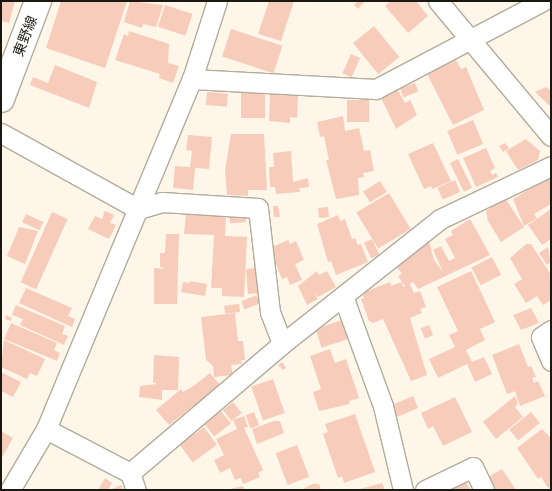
<!DOCTYPE html>
<meta charset="utf-8">
<style>
body{margin:0}
#map{position:relative;width:552px;height:491px;overflow:hidden;background:#fef7e9;font-family:Quicksand,"Noto Sans JP",sans-serif}
div>[style]{position:absolute}
.building>*{inset:0;background:#f8ccba;transform-origin:0 0}
.roads{filter:drop-shadow(1px 0 #b3ab9b) drop-shadow(-1px 0 #b3ab9b) drop-shadow(0 1px #b3ab9b) drop-shadow(0 -1px #b3ab9b)}
.street>*{height:19px;margin:-9.5px;padding:0 9.5px;transform-origin:9.5px;border-radius:9.5px;background:#fff}
.secondary>*{height:26px;margin:-13px;padding:0 13px;transform-origin:13px;border-radius:13px;background:#fff}
span{translate:-50% -50%;white-space:nowrap;text-align:center;line-height:1.15;-webkit-text-stroke:4px #fff;paint-order:stroke}
.street-label{font-size:14px;color:#1b1812}
.frame{position:absolute;inset:0;border:2px solid #1b1812;pointer-events:none}
</style>
<div id="map">
<div class="building">
<div style="clip-path:polygon(1px 1px,15px 1px,9px 23px,1px 21px)"></div>
<div style="clip-path:polygon(61px 1px,127px 1px,105px 68px,46px 48px)"></div>
<div style="clip-path:polygon(130px 1px,163px 5px,156px 27px,143px 24px,142px 28px,124px 22px)"></div>
<div style="clip-path:polygon(269px 1px,294px 1px,281px 41px,258px 34px)"></div>
<div style="clip-path:polygon(358px 1px,364px 2px,358px 9px,354px 5px)"></div>
<div style="clip-path:polygon(391px 1px,416px 1px,428px 16px,408px 33px,385px 6px)"></div>
<div style="left:165px;top:5px;width:29px;height:23px;rotate:18deg"></div>
<div style="left:374px;top:26px;width:40px;height:27px;rotate:51deg"></div>
<div style="left:231px;top:29px;width:54px;height:29px;rotate:18deg"></div>
<div style="clip-path:polygon(129px 31px,169px 44px,168px 63px,179px 66px,173px 83px,159px 78px,160px 74px,115px 60px,124px 34px,128px 36px)"></div>
<div style="left:351px;top:54px;width:10px;height:21px;rotate:24deg"></div>
<div style="clip-path:polygon(456px 60px,461px 69px,466px 67px,484px 110px,453px 125px,427px 74px)"></div>
<div style="clip-path:polygon(55px 65px,97px 82px,89px 108px,30px 85px,33px 77px,48px 83px)"></div>
<div style="left:415px;top:83px;width:9px;height:16px;rotate:69deg"></div>
<div style="clip-path:polygon(546px 87px,551px 91px,551px 107px,535px 92px)"></div>
<div style="clip-path:polygon(397px 89px,405px 103px,410px 100px,417px 115px,396px 129px,381px 98px)"></div>
<div style="left:207px;top:92px;width:21px;height:13px;rotate:5deg"></div>
<div style="left:241px;top:93px;width:24px;height:25px"></div>
<div style="clip-path:polygon(270px 94px,298px 96px,297px 118px,290px 117px,290px 123px,269px 121px)"></div>
<div style="left:347px;top:100px;width:22px;height:22px"></div>
<div style="clip-path:polygon(343px 116px,345px 131px,359px 128px,364px 151px,370px 150px,374px 171px,363px 173px,364px 177px,358px 178px,359px 195px,336px 199px,326px 160px,329px 160px,324px 136px,320px 137px,317px 122px)"></div>
<div style="left:473px;top:120px;width:26px;height:28px;rotate:67deg"></div>
<div style="clip-path:polygon(231px 134px,264px 134px,267px 190px,248px 190px,248px 196px,227px 195px,225px 170px)"></div>
<div style="clip-path:polygon(188px 135px,212px 137px,209px 169px,195px 168px,193px 190px,173px 188px,175px 166px,190px 167px,192px 151px,186px 150px)"></div>
<div style="clip-path:polygon(526px 139px,540px 151px,538px 160px,518px 170px,506px 151px)"></div>
<div style="clip-path:polygon(433px 143px,451px 181px,432px 189px,431px 186px,424px 189px,408px 154px)"></div>
<div style="clip-path:polygon(505px 143px,509px 148px,503px 152px,499px 146px)"></div>
<div style="clip-path:polygon(486px 148px,495px 168px,490px 171px,492px 175px,496px 173px,498px 177px,476px 187px,463px 158px)"></div>
<div style="clip-path:polygon(291px 151px,293px 182px,308px 178px,309px 187px,299px 188px,300px 192px,276px 194px,275px 187px,270px 187px,269px 167px,274px 167px,273px 153px)"></div>
<div style="left:458px;top:159px;width:32px;height:9px;rotate:64deg"></div>
<div style="clip-path:polygon(551px 176px,551px 204px,534px 214px,537px 218px,524px 226px,513px 199px)"></div>
<div style="left:455px;top:180px;width:13px;height:19px;rotate:67deg"></div>
<div style="left:380px;top:181px;width:13px;height:20px;rotate:58deg"></div>
<div style="left:389px;top:193px;width:42px;height:38px;rotate:59deg"></div>
<div style="clip-path:polygon(505px 198px,524px 227px,501px 242px,488px 221px,486px 211px)"></div>
<div style="clip-path:polygon(273px 206px,278px 206px,280px 217px,274px 217px)"></div>
<div style="left:328px;top:207px;width:10px;height:10px;rotate:84deg"></div>
<div style="clip-path:polygon(551px 209px,551px 239px,542px 245px,528px 225px)"></div>
<div style="clip-path:polygon(105px 211px,114px 215px,110px 223px,116px 225px,109px 239px,88px 229px,95px 216px,102px 219px)"></div>
<div style="left:52px;top:212px;width:17px;height:77px;rotate:24deg"></div>
<div style="left:245px;top:212px;width:10px;height:16px;rotate:84deg"></div>
<div style="clip-path:polygon(186px 213px,226px 215px,225px 236px,247px 237px,244px 297px,222px 296px,222px 288px,211px 288px,214px 235px,184px 234px)"></div>
<div style="left:26px;top:214px;width:19px;height:9px;rotate:25deg"></div>
<div style="clip-path:polygon(338px 215px,340px 221px,345px 219px,352px 239px,355px 238px,358px 245px,361px 244px,368px 262px,336px 275px,331px 261px,328px 262px,317px 224px)"></div>
<div style="clip-path:polygon(470px 219px,490px 255px,418px 289px,413px 282px,410px 284px,414px 293px,420px 291px,426px 307px,420px 309px,422px 313px,410px 318px,427px 375px,411px 381px,383px 319px,373px 323px,369px 321px,361px 299px,364px 298px,362px 293px,390px 282px,391px 286px,402px 282px,403px 287px,409px 285px,405px 286px,398px 276px,402px 274px,396px 266px,429px 241px,434px 260px,443px 272px,433px 250px,441px 246px,449px 261px,455px 258px,445px 239px,453px 235px,451px 231px)"></div>
<div style="clip-path:polygon(19px 227px,38px 231px,25px 264px,7px 256px)"></div>
<div style="clip-path:polygon(166px 234px,179px 234px,177px 304px,154px 304px,154px 268px,165px 269px,160px 267px,160px 253px,165px 253px)"></div>
<div style="left:372px;top:239px;width:17px;height:9px;rotate:65deg"></div>
<div style="clip-path:polygon(288px 240px,290px 244px,296px 241px,304px 260px,295px 264px,302px 280px,290px 285px,287px 277px,282px 279px,271px 252px,272px 247px)"></div>
<div style="clip-path:polygon(526px 244px,531px 244px,551px 275px,551px 300px,543px 305px,537px 296px,526px 303px,514px 284px,522px 279px,510px 258px)"></div>
<div style="clip-path:polygon(548px 247px,551px 262px,547px 265px,539px 253px)"></div>
<div style="left:492px;top:257px;width:20px;height:23px;rotate:63deg"></div>
<div style="clip-path:polygon(256px 268px,260px 293px,248px 294px,246px 269px)"></div>
<div style="clip-path:polygon(317px 271px,319px 275px,327px 271px,336px 287px,318px 297px,314px 292px,318px 299px,307px 305px,298px 286px)"></div>
<div style="clip-path:polygon(471px 271px,495px 322px,480px 329px,485px 340px,466px 350px,472px 362px,484px 357px,492px 374px,475px 382px,467px 364px,438px 378px,429px 359px,455px 347px,449px 335px,458px 331px,437px 287px)"></div>
<div style="clip-path:polygon(190px 281px,207px 284px,205px 296px,181px 292px,183px 282px,190px 283px)"></div>
<div style="clip-path:polygon(26px 288px,72px 308px,68px 316px,75px 319px,72px 327px,19px 303px)"></div>
<div style="left:257px;top:295px;width:9px;height:17px;rotate:69deg"></div>
<div style="left:239px;top:304px;width:8px;height:15px;rotate:83deg"></div>
<div style="clip-path:polygon(16px 305px,65px 326px,62px 334px,68px 336px,64px 345px,20px 325px,23px 319px,12px 315px)"></div>
<div style="clip-path:polygon(531px 308px,539px 323px,521px 330px,513px 315px)"></div>
<div style="clip-path:polygon(235px 313px,238px 341px,243px 341px,245px 360px,241px 360px,242px 364px,231px 365px,233px 375px,214px 377px,213px 366px,206px 360px,201px 317px)"></div>
<div style="clip-path:polygon(6px 315px,12px 318px,11px 321px,5px 319px)"></div>
<div style="left:342px;top:320px;width:20px;height:28px;rotate:72deg"></div>
<div style="clip-path:polygon(11px 323px,57px 343px,54px 350px,60px 353px,57px 361px,4px 339px)"></div>
<div style="left:429px;top:325px;width:11px;height:9px;rotate:68deg"></div>
<div style="clip-path:polygon(4px 340px,45px 359px,37px 376px,30px 373px,27px 379px,1px 367px)"></div>
<div style="clip-path:polygon(519px 344px,528px 367px,531px 366px,536px 377px,532px 378px,534px 383px,538px 381px,545px 396px,520px 406px,515px 391px,507px 394px,492px 355px)"></div>
<div style="clip-path:polygon(330px 349px,335px 363px,346px 359px,359px 398px,349px 401px,350px 404px,319px 411px,313px 392px,321px 389px,310px 356px)"></div>
<div style="clip-path:polygon(154px 355px,179px 357px,178px 390px,162px 390px,162px 400px,139px 397px,140px 386px,157px 384px,153px 382px)"></div>
<div style="clip-path:polygon(282px 362px,286px 368px,283px 370px,278px 365px)"></div>
<div style="clip-path:polygon(1px 372px,21px 382px,13px 397px,1px 391px)"></div>
<div style="clip-path:polygon(210px 373px,220px 385px,169px 425px,156px 410px,181px 389px,183px 392px,192px 387px)"></div>
<div style="left:273px;top:379px;width:36px;height:23px;rotate:71deg"></div>
<div style="left:413px;top:396px;width:13px;height:23px;rotate:67deg"></div>
<div style="clip-path:polygon(515px 396px,518px 403px,515px 407px,523px 417px,496px 439px,483px 422px)"></div>
<div style="clip-path:polygon(455px 397px,472px 432px,443px 446px,433px 426px,428px 429px,421px 413px)"></div>
<div style="left:233px;top:402px;width:14px;height:13px;rotate:51deg"></div>
<div style="left:221px;top:411px;width:16px;height:21px;rotate:52deg"></div>
<div style="left:254px;top:412px;width:14px;height:9px;rotate:69deg"></div>
<div style="left:531px;top:412px;width:14px;height:28px;rotate:51deg"></div>
<div style="clip-path:polygon(355px 414px,375px 472px,344px 483px,342px 476px,338px 478px,323px 434px,328px 432px,325px 424px)"></div>
<div style="clip-path:polygon(244px 416px,248px 427px,244px 428px,263px 470px,258px 473px,260px 477px,243px 484px,241px 478px,235px 480px,230px 468px,220px 473px,214px 460px,224px 455px,216px 439px,237px 429px,233px 420px)"></div>
<div style="clip-path:polygon(274px 421px,280px 421px,284px 433px,257px 444px,252px 429px)"></div>
<div style="left:204px;top:427px;width:22px;height:30px;rotate:54deg"></div>
<div style="clip-path:polygon(542px 429px,551px 438px,551px 486px,548px 488px,541px 477px,538px 479px,517px 448px)"></div>
<div style="clip-path:polygon(1px 431px,13px 438px,1px 459px)"></div>
<div style="left:297px;top:445px;width:34px;height:23px;rotate:69deg"></div>
<div style="clip-path:polygon(502px 469px,516px 490px,494px 490px,486px 478px)"></div>
<div style="clip-path:polygon(105px 478px,112px 483px,108px 490px,98px 490px)"></div>
<div style="clip-path:polygon(466px 481px,470px 490px,450px 490px)"></div>
<div style="clip-path:polygon(382px 483px,385px 490px,360px 490px,360px 489px)"></div>
<div style="clip-path:polygon(312px 484px,319px 484px,321px 490px,301px 490px)"></div>
<div style="clip-path:polygon(121px 485px,123px 490px,110px 490px)"></div>
<div style="clip-path:polygon(243px 486px,244px 490px,230px 490px,230px 489px)"></div>
</div>
<div class="roads">
<div class="street">
<div style="left:438px;top:1px;width:176px;rotate:50.1deg"></div>
<div style="left:192px;top:79px;width:184px;rotate:3.1deg"></div>
<div style="left:376px;top:89px;width:189px;rotate:-27.8deg"></div>
<div style="left:1px;top:133px;width:157px;rotate:29deg"></div>
<div style="left:138px;top:209px;width:25px;rotate:-16deg"></div>
<div style="left:162px;top:202px;width:96px;rotate:3.6deg"></div>
<div style="left:258px;top:208px;width:105px;rotate:83.4deg"></div>
<div style="left:270px;top:312px;width:34px;rotate:69deg"></div>
<div style="left:343px;top:296px;width:117px;rotate:70deg"></div>
<div style="left:383px;top:406px;width:86px;rotate:76.6deg"></div>
<div style="left:551px;top:330px;width:12px;rotate:145deg"></div>
<div style="left:541px;top:337px;width:26px;rotate:67deg"></div>
<div style="left:46px;top:429px;width:95px;rotate:27.6deg"></div>
<div style="left:130px;top:473px;width:18px;rotate:71deg"></div>
<div style="left:130px;top:473px;width:199px;rotate:-40.3deg"></div>
<div style="left:282px;top:344px;width:201px;rotate:-38.3deg"></div>
<div style="left:440px;top:219px;width:123px;rotate:-25.5deg"></div>
<div style="left:10px;top:490px;width:71px;rotate:-59.5deg"></div>
<div style="left:46px;top:429px;width:379px;rotate:-67.4deg"></div>
<div style="left:192px;top:79px;width:82px;rotate:-72.2deg"></div>
<div style="left:425px;top:490px;width:53px;rotate:-25.6deg"></div>
<div style="left:473px;top:467px;width:25px;rotate:64deg"></div>
</div>
<div class="secondary">
<div style="left:1px;top:99px;width:105px;rotate:-69.3deg"></div>
</div>
</div>
<div class="street-label">
<span style="left:25px;top:36px;rotate:-69deg">東野線</span>
</div>
<div class="frame"></div>
</div>
